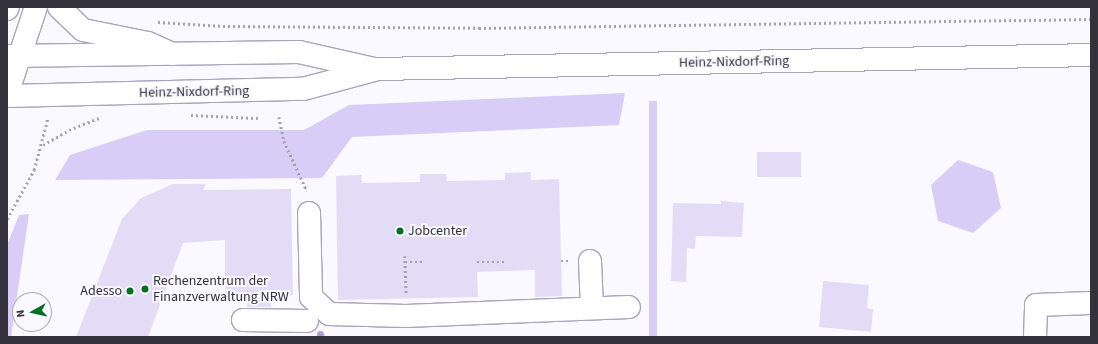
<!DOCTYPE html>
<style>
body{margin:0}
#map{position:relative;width:1098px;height:344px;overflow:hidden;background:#faf9ff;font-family:"Source Sans 3",sans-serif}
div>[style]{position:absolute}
.green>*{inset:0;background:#d7cdf7;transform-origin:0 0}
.stream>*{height:7px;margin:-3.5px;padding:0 3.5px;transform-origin:3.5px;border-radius:3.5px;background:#ae9dde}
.building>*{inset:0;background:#e2dcf7;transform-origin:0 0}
.path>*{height:2.5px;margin-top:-1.25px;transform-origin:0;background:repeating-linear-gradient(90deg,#a4a3ab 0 2px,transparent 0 5px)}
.roads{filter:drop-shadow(1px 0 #a9a3bc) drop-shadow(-1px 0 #a9a3bc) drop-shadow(0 1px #a9a3bc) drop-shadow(0 -1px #a9a3bc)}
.minor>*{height:22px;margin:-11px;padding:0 11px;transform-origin:11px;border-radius:11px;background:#fff}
.major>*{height:22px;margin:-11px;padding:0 11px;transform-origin:11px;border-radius:11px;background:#fff}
.dots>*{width:11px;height:11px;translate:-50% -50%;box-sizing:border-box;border:2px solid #faf9ff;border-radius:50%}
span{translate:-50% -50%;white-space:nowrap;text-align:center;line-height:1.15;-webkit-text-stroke:4px #faf9ff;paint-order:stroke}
.street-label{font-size:14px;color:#33313b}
.poi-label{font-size:14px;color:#33313b}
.left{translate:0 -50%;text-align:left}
.right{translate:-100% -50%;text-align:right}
.frame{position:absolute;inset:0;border:8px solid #33313b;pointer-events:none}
.north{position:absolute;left:12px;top:292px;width:40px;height:40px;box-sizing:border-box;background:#faf9ff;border:1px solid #aaa9b1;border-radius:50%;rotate:262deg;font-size:11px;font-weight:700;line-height:16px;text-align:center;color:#33313b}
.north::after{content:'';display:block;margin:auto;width:14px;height:18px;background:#006f21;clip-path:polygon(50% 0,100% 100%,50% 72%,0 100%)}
</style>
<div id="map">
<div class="green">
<div style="clip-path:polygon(625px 93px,619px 125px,352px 137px,322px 178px,55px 180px,70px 155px,147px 130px,304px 130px,349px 105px)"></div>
<div style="left:649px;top:101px;width:8px;height:236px"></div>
<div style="clip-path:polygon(958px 160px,993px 172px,1001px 208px,973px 233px,938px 221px,931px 185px)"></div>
<div style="clip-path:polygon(29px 214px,11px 337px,7px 337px,7px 245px,19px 215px)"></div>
</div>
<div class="stream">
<div style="left:320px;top:334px;width:3px;rotate:90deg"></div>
</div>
<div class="building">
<div style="left:801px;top:152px;width:25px;height:44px;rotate:90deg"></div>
<div style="clip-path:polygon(531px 172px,531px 180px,559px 179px,562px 296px,535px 297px,535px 270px,477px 272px,478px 297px,338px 300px,336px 176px,361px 175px,362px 183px,420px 182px,420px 174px,446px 174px,447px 181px,505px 180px,505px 173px)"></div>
<div style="clip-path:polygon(173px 184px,206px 184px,203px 190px,291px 189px,293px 295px,271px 296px,271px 307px,247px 307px,247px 296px,225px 297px,225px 240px,183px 243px,148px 337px,76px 337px,122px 219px,141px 198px)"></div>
<div style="clip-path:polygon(721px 201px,744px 203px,742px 237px,696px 236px,695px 249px,687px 248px,686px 282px,671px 281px,673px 203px,721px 204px)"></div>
<div style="clip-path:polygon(823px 281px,869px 285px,867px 308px,873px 309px,871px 332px,819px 327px)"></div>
</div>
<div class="path">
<div style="left:158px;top:22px;width:65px;rotate:3.5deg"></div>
<div style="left:223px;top:26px;width:256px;rotate:0.4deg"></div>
<div style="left:479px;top:28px;width:612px;rotate:-0.84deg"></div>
<div style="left:191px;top:115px;width:67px;rotate:2.6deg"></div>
<div style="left:279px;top:117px;width:25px;rotate:78deg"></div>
<div style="left:284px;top:141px;width:55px;rotate:65.3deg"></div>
<div style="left:43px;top:145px;width:30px;rotate:-30deg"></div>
<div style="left:69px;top:130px;width:35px;rotate:-22deg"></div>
<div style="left:7px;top:219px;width:56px;rotate:-61.1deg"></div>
<div style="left:34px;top:170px;width:55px;rotate:-75.2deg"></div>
<div style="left:405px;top:256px;width:38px;rotate:88deg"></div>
<div style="left:561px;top:261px;width:7px"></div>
<div style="left:405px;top:262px;width:17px"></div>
<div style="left:477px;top:262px;width:29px"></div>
</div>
<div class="roads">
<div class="minor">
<div style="left:59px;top:7px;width:33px;rotate:44deg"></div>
<div style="left:83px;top:30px;width:66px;rotate:11.3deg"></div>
<div style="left:148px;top:43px;width:27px;rotate:24deg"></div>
<div style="left:7px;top:9px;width:2px;rotate:-63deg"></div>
<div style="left:7px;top:94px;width:92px;rotate:-71.6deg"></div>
<div style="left:309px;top:213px;width:84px;rotate:88.6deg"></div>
<div style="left:311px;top:297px;width:25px;rotate:43deg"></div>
<div style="left:329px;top:314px;width:77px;rotate:1.5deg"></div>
<div style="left:406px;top:316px;width:223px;rotate:-2.3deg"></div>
<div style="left:590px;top:261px;width:47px;rotate:87.6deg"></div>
<div style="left:243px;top:320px;width:64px;rotate:0.9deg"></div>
<div style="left:1035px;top:337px;width:32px;rotate:-88deg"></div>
<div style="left:1036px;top:305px;width:55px;rotate:-2.1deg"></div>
</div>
<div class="major">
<div style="left:7px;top:56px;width:292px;rotate:-0.8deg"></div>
<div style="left:299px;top:52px;width:77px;rotate:12.8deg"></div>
<div style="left:7px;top:96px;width:296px;rotate:-1.4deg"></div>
<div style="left:303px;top:89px;width:78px;rotate:-14.9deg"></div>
<div style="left:378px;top:69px;width:713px;rotate:-1.12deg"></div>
</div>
</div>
<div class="dots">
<div style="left:400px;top:231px;background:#006f21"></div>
<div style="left:145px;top:289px;background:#006f21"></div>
<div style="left:130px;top:291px;background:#006f21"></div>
</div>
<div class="street-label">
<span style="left:734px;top:62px;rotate:-1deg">Heinz-Nixdorf-Ring</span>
<span style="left:194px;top:92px;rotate:-1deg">Heinz-Nixdorf-Ring</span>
</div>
<div class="poi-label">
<span class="left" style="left:408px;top:231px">Jobcenter</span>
<span class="left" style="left:153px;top:289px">Rechenzentrum der<br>Finanzverwaltung NRW</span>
<span class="right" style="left:122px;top:291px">Adesso</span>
</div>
<div class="frame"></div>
<div class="north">N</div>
</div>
